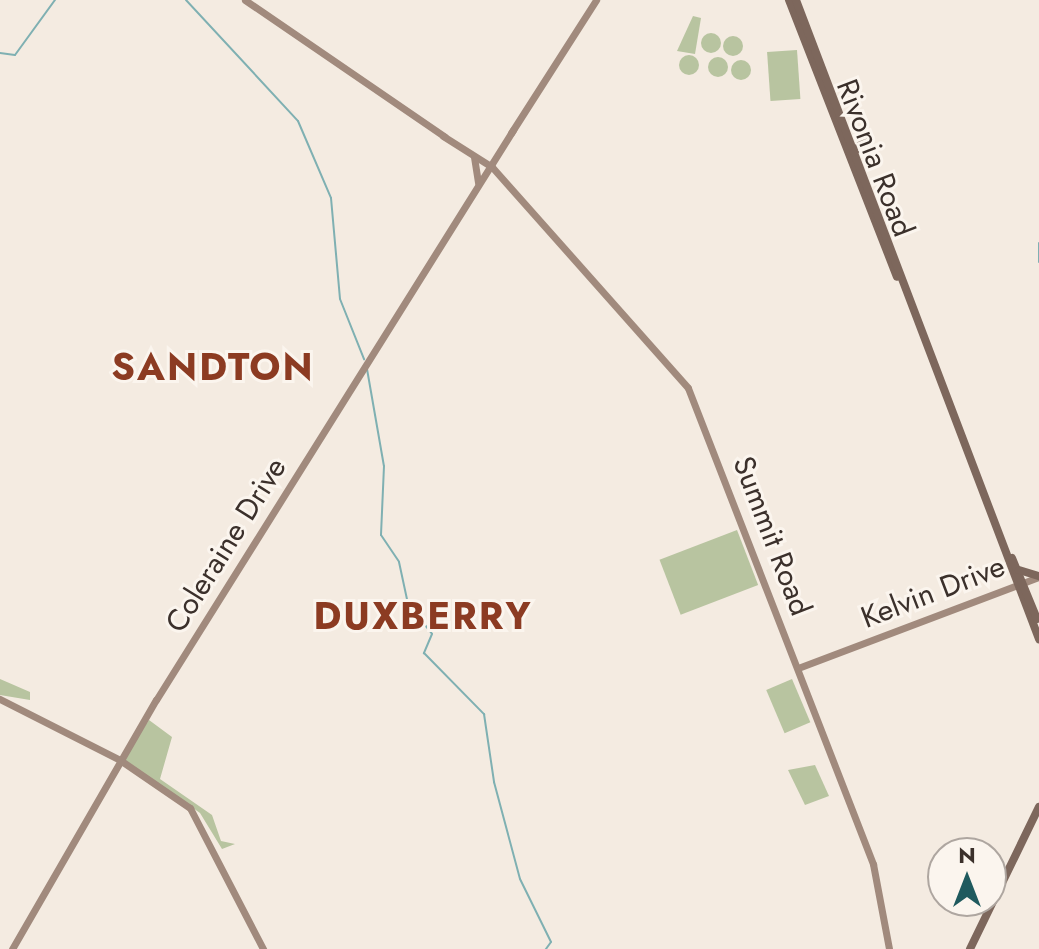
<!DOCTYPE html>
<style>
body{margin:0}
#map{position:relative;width:1039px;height:949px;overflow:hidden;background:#f4ebe1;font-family:Jost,sans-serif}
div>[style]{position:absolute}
.green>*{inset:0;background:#b8c4a0;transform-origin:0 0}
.round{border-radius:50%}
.stream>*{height:2px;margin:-1px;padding:0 1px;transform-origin:1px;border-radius:1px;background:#7fb0b2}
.secondary>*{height:7px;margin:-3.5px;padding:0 3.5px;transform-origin:3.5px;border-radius:3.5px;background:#a18a7d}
.primary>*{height:8px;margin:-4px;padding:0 4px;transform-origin:4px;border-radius:4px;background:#7d675c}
span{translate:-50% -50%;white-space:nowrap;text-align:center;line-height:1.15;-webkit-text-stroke:6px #fbf5ee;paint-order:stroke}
.street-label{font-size:30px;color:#3b302b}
.district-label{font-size:38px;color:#8c3b22;font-weight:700;letter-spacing:2px}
.north{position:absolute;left:927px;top:837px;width:80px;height:80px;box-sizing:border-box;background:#fbf5ee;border:2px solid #aea6a0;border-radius:50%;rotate:0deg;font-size:22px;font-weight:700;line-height:32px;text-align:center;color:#3b302b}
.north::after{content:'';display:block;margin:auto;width:28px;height:36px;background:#1f5a5e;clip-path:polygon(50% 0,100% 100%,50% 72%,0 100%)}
</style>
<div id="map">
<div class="green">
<div style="clip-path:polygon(693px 16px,701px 18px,695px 54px,677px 51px)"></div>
<div class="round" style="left:701px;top:33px;width:20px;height:20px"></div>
<div class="round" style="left:723px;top:36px;width:20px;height:20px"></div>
<div style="left:797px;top:50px;width:49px;height:30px;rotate:86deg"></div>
<div class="round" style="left:679px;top:55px;width:20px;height:20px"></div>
<div class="round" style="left:708px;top:57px;width:20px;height:20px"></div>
<div class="round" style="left:731px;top:60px;width:20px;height:20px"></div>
<div style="left:737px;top:530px;width:59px;height:83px;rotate:69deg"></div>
<div style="clip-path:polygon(0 679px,30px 692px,30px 700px,0 695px)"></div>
<div style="left:792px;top:679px;width:47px;height:28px;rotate:67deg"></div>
<div style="clip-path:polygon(149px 720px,172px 737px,160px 779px,212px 815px,221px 841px,235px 844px,222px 849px,200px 813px,122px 758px)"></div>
<div style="clip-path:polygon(815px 765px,829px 796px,805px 805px,788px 770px)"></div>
</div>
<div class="stream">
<div style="left:186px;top:0;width:165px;rotate:47.2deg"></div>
<div style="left:298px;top:121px;width:84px;rotate:66.8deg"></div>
<div style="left:331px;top:198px;width:101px;rotate:84.9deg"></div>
<div style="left:340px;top:299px;width:65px;rotate:68.2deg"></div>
<div style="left:0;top:53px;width:15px;rotate:8deg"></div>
<div style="left:15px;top:55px;width:68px;rotate:-54deg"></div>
<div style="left:1039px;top:243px;width:19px;rotate:90deg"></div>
<div style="left:367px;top:369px;width:98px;rotate:80.1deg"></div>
<div style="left:384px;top:466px;width:69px;rotate:92.5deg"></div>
<div style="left:381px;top:535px;width:32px;rotate:56deg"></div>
<div style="left:399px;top:562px;width:43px;rotate:77.9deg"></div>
<div style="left:408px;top:604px;width:38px;rotate:51deg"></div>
<div style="left:432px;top:634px;width:21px;rotate:113deg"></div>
<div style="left:424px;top:653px;width:86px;rotate:45.5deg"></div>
<div style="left:484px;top:714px;width:69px;rotate:81.6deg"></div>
<div style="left:494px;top:782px;width:100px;rotate:75deg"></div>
<div style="left:520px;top:879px;width:70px;rotate:63.8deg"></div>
<div style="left:551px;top:942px;width:9px;rotate:126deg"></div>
</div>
<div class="secondary">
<div style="left:245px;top:0;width:242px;rotate:34.4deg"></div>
<div style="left:511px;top:133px;width:158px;rotate:-57.4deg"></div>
<div style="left:443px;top:136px;width:58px;rotate:32.3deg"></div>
<div style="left:492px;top:167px;width:295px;rotate:48.4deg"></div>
<div style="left:688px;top:388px;width:511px;rotate:68.76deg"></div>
<div style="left:873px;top:864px;width:86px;rotate:79.3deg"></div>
<div style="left:474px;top:157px;width:26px;rotate:81deg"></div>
<div style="left:798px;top:668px;width:258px;rotate:-20.7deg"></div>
<div style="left:0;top:699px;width:135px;rotate:26.9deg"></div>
<div style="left:120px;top:760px;width:85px;rotate:34.4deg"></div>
<div style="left:190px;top:808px;width:159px;rotate:62.6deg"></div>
<div style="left:12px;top:949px;width:288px;rotate:-60deg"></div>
<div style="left:156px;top:700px;width:673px;rotate:-57.94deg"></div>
</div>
<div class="primary">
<div style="left:789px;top:0;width:297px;rotate:68.7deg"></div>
<div style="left:796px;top:0;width:684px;rotate:69.18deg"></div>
<div style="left:854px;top:152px;width:18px;rotate:-47deg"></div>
<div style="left:1012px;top:558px;width:66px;rotate:67.7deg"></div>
<div style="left:1019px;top:570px;width:21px;rotate:17deg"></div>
<div style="left:970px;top:949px;width:158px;rotate:-64.1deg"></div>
</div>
<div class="street-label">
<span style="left:875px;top:158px;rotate:69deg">Rivonia Road</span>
<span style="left:772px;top:536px;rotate:69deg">Summit Road</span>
<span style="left:226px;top:545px;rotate:-58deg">Coleraine Drive</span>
<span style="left:933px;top:592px;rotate:-21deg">Kelvin Drive</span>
</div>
<div class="district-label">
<span style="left:213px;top:367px">SANDTON</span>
<span style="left:423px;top:616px">DUXBERRY</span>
</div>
<div class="north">N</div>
</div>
